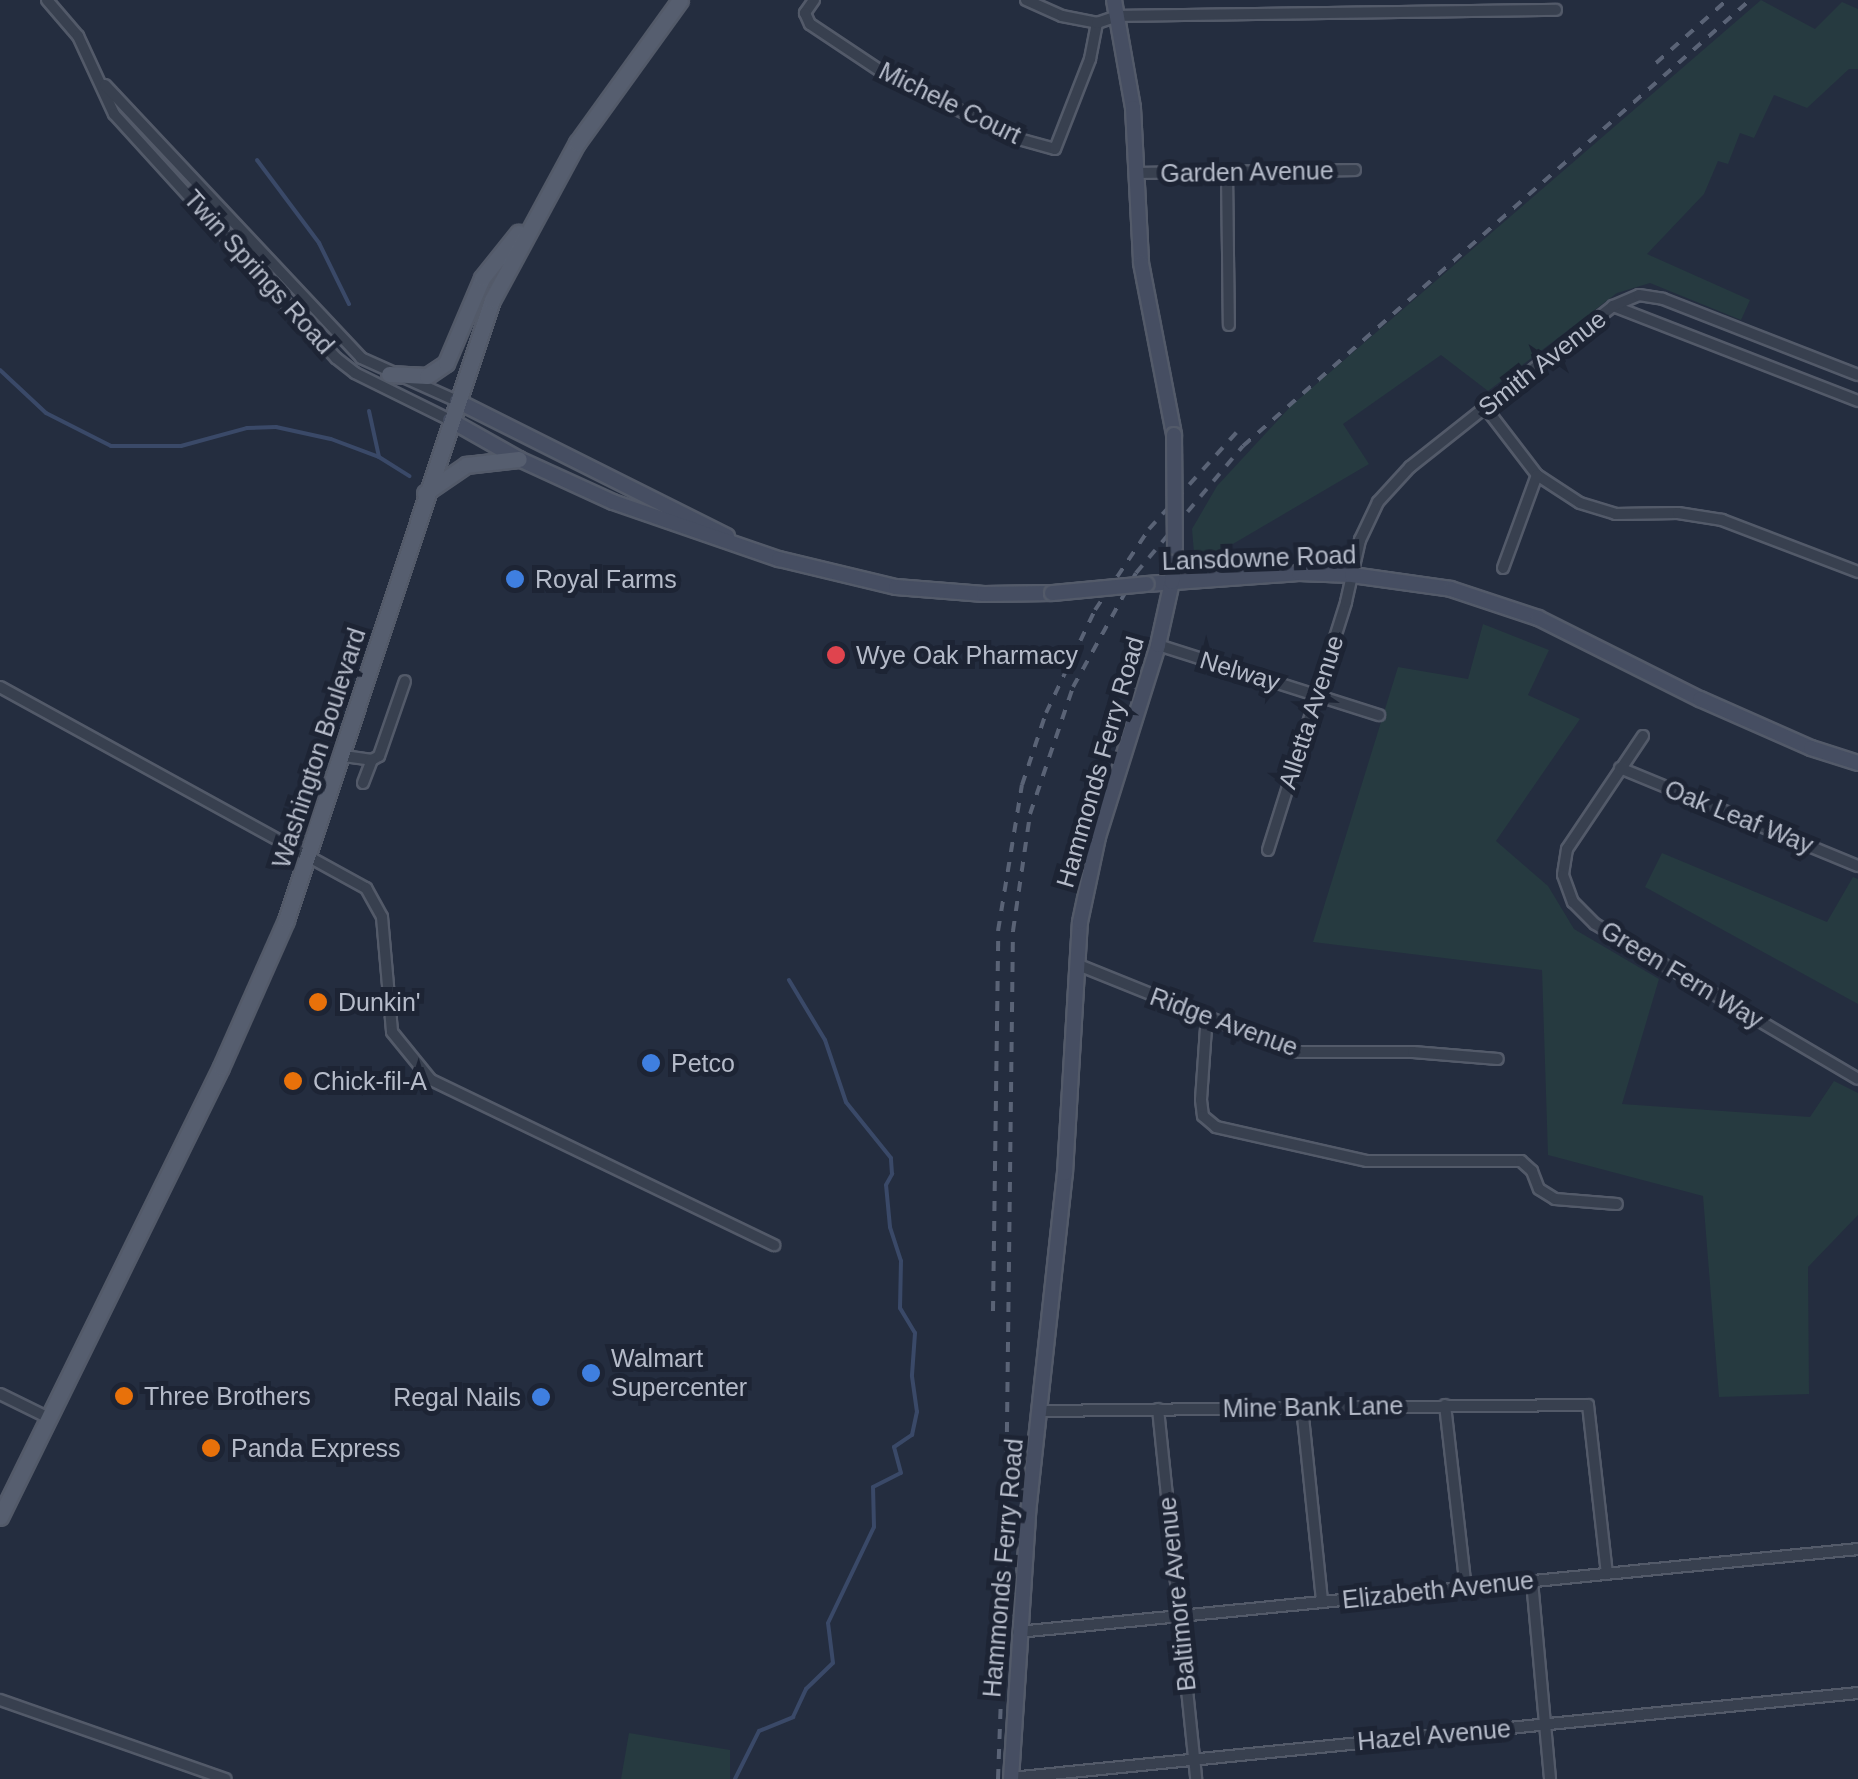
<!DOCTYPE html>
<style>
body{margin:0}
#map{position:relative;width:1858px;height:1779px;overflow:hidden;background:#242d3f;font-family:Helvetica,sans-serif}
div>[style]{position:absolute}
.green>*{inset:0;background:#263a40}
.stream>*{height:4px;margin:-2px;padding:0 2px;transform-origin:2px;border-radius:2px;background:#3a4968}
.roads{filter:drop-shadow(2px 0 #535a69) drop-shadow(-2px 0 #535a69) drop-shadow(0 2px #535a69) drop-shadow(0 -2px #535a69)}
.street>*{height:10px;margin:-5px;padding:0 5px;transform-origin:5px;border-radius:5px;background:#38404f}
.secondary>*{height:14px;margin:-7px;padding:0 7px;transform-origin:7px;border-radius:7px;background:#464e62}
.primary>*{height:15px;margin:-7.5px;padding:0 7.5px;transform-origin:7.5px;border-radius:7.5px;background:#565e6f}
.rail>*{height:4px;margin-top:-2px;transform-origin:0;background:repeating-linear-gradient(90deg,#5a6376 0 10px,transparent 0 20px)}
.bridges{filter:drop-shadow(2px 0 #535a69) drop-shadow(-2px 0 #535a69) drop-shadow(0 2px #535a69) drop-shadow(0 -2px #535a69)}
.secondary-bridge>*{height:14px;margin:-7px;padding:0 7px;transform-origin:7px;border-radius:7px;background:#464e62}
.dots>*{width:28px;height:28px;translate:-50% -50%;box-sizing:border-box;border:5px solid #1d2434;border-radius:50%}
span{translate:-50% -50%;white-space:nowrap;text-align:center;line-height:1.15;-webkit-text-stroke:10px #1d2434;paint-order:stroke}
.street-label{font-size:25px;color:#b5bbc9}
.poi-label{font-size:25px;color:#b5bbc9}
.left{translate:0 -50%;text-align:left}
.right{translate:-100% -50%;text-align:right}
</style>
<div id="map">
<div class="green">
<div style="clip-path:polygon(1761px 0,1815px 29px,1842px 2px,1858px 9px,1858px 69px,1849px 69px,1807px 108px,1774px 95px,1754px 138px,1740px 133px,1728px 164px,1718px 161px,1704px 194px,1647px 254px,1750px 300px,1741px 320px,1650px 283px,1617px 293px,1488px 391px,1441px 355px,1343px 424px,1369px 464px,1209px 558px,1194px 553px,1192px 529px,1217px 486px,1291px 406px)"></div>
<div style="clip-path:polygon(1483px 624px,1549px 650px,1528px 695px,1580px 719px,1496px 841px,1548px 886px,1574px 929px,1659px 979px,1622px 1104px,1810px 1117px,1834px 1081px,1858px 1093px,1858px 1215px,1808px 1267px,1809px 1394px,1719px 1397px,1703px 1196px,1548px 1155px,1542px 970px,1313px 942px,1398px 667px,1468px 679px)"></div>
<div style="clip-path:polygon(1662px 853px,1827px 922px,1853px 877px,1858px 879px,1858px 1004px,1645px 887px)"></div>
<div style="clip-path:polygon(629px 1733px,730px 1750px,730px 1779px,621px 1779px)"></div>
</div>
<div class="stream">
<div style="left:257px;top:160px;width:104px;rotate:53.2deg"></div>
<div style="left:319px;top:243px;width:68px;rotate:63.8deg"></div>
<div style="left:0;top:370px;width:63px;rotate:43.1deg"></div>
<div style="left:46px;top:413px;width:73px;rotate:26.9deg"></div>
<div style="left:111px;top:446px;width:70px"></div>
<div style="left:181px;top:446px;width:68px;rotate:-15.3deg"></div>
<div style="left:247px;top:428px;width:29px;rotate:-2deg"></div>
<div style="left:276px;top:427px;width:56px;rotate:12.3deg"></div>
<div style="left:331px;top:439px;width:51px;rotate:20.6deg"></div>
<div style="left:379px;top:457px;width:36px;rotate:32deg"></div>
<div style="left:369px;top:411px;width:47px;rotate:77.7deg"></div>
<div style="left:735px;top:1779px;width:54px;rotate:-63.4deg"></div>
<div style="left:759px;top:1731px;width:37px;rotate:-22deg"></div>
<div style="left:793px;top:1717px;width:31px;rotate:-65deg"></div>
<div style="left:806px;top:1689px;width:37px;rotate:-44deg"></div>
<div style="left:833px;top:1663px;width:40px;rotate:-97.1deg"></div>
<div style="left:828px;top:1623px;width:106px;rotate:-64.4deg"></div>
<div style="left:874px;top:1527px;width:40px;rotate:-91.4deg"></div>
<div style="left:873px;top:1487px;width:31px;rotate:-27deg"></div>
<div style="left:901px;top:1473px;width:27px;rotate:-105deg"></div>
<div style="left:894px;top:1447px;width:22px;rotate:-34deg"></div>
<div style="left:912px;top:1435px;width:24px;rotate:-78deg"></div>
<div style="left:917px;top:1412px;width:37px;rotate:-98deg"></div>
<div style="left:912px;top:1375px;width:42px;rotate:-85.9deg"></div>
<div style="left:915px;top:1333px;width:29px;rotate:-121deg"></div>
<div style="left:900px;top:1308px;width:47px;rotate:-88.8deg"></div>
<div style="left:901px;top:1261px;width:36px;rotate:-108deg"></div>
<div style="left:890px;top:1227px;width:42px;rotate:-95.4deg"></div>
<div style="left:886px;top:1185px;width:13px;rotate:-61deg"></div>
<div style="left:892px;top:1174px;width:16px;rotate:-94deg"></div>
<div style="left:891px;top:1158px;width:72px;rotate:-128.8deg"></div>
<div style="left:846px;top:1102px;width:65px;rotate:-108.7deg"></div>
<div style="left:825px;top:1040px;width:70px;rotate:-121deg"></div>
</div>
<div class="roads">
<div class="street">
<div style="left:47px;top:0;width:48px;rotate:49.3deg"></div>
<div style="left:78px;top:36px;width:86px;rotate:65.2deg"></div>
<div style="left:114px;top:114px;width:330px;rotate:47.7deg"></div>
<div style="left:336px;top:358px;width:24px;rotate:38deg"></div>
<div style="left:355px;top:373px;width:106px;rotate:26.3deg"></div>
<div style="left:814px;top:0;width:16px;rotate:125deg"></div>
<div style="left:805px;top:13px;width:12px;rotate:66deg"></div>
<div style="left:810px;top:24px;width:87px;rotate:33.7deg"></div>
<div style="left:882px;top:72px;width:148px;rotate:26.4deg"></div>
<div style="left:1015px;top:138px;width:41px;rotate:15.4deg"></div>
<div style="left:1055px;top:149px;width:97px;rotate:-68.7deg"></div>
<div style="left:1090px;top:59px;width:37px;rotate:-79deg"></div>
<div style="left:1026px;top:0;width:39px;rotate:24deg"></div>
<div style="left:1062px;top:16px;width:36px;rotate:11deg"></div>
<div style="left:1097px;top:23px;width:21px;rotate:-19deg"></div>
<div style="left:1117px;top:16px;width:439px;rotate:-0.8deg"></div>
<div style="left:105px;top:85px;width:374px;rotate:46.8deg"></div>
<div style="left:361px;top:358px;width:105px;rotate:24.1deg"></div>
<div style="left:1227px;top:172px;width:153px;rotate:89.3deg"></div>
<div style="left:1139px;top:173px;width:216px;rotate:-0.8deg"></div>
<div style="left:1613px;top:306px;width:263px;rotate:21.2deg"></div>
<div style="left:1485px;top:407px;width:86px;rotate:52.6deg"></div>
<div style="left:1537px;top:475px;width:51px;rotate:33.1deg"></div>
<div style="left:1580px;top:503px;width:37px;rotate:17deg"></div>
<div style="left:1615px;top:514px;width:63px;rotate:-0.9deg"></div>
<div style="left:1678px;top:513px;width:45px;rotate:9deg"></div>
<div style="left:1722px;top:520px;width:146px;rotate:20.9deg"></div>
<div style="left:1503px;top:568px;width:99px;rotate:-69.9deg"></div>
<div style="left:1158px;top:645px;width:232px;rotate:17.6deg"></div>
<div style="left:0;top:687px;width:418px;rotate:28.8deg"></div>
<div style="left:366px;top:888px;width:33px;rotate:61deg"></div>
<div style="left:382px;top:917px;width:115px;rotate:85deg"></div>
<div style="left:392px;top:1032px;width:62px;rotate:50.9deg"></div>
<div style="left:431px;top:1080px;width:381px;rotate:25.7deg"></div>
<div style="left:1643px;top:736px;width:136px;rotate:123.9deg"></div>
<div style="left:1567px;top:849px;width:26px;rotate:99deg"></div>
<div style="left:1563px;top:875px;width:29px;rotate:70deg"></div>
<div style="left:1573px;top:902px;width:31px;rotate:45deg"></div>
<div style="left:1595px;top:924px;width:305px;rotate:30.5deg"></div>
<div style="left:344px;top:756px;width:28px;rotate:8deg"></div>
<div style="left:372px;top:760px;width:8px;rotate:-30deg"></div>
<div style="left:379px;top:756px;width:79px;rotate:-70.9deg"></div>
<div style="left:1620px;top:768px;width:257px;rotate:22.4deg"></div>
<div style="left:363px;top:783px;width:25px;rotate:-69deg"></div>
<div style="left:1268px;top:850px;width:260px;rotate:-72.5deg"></div>
<div style="left:1346px;top:602px;width:64px;rotate:-77.3deg"></div>
<div style="left:1360px;top:540px;width:42px;rotate:-64.7deg"></div>
<div style="left:1378px;top:502px;width:47px;rotate:-47.6deg"></div>
<div style="left:1410px;top:467px;width:259px;rotate:-38.4deg"></div>
<div style="left:1613px;top:306px;width:28px;rotate:-23deg"></div>
<div style="left:1639px;top:295px;width:24px;rotate:9deg"></div>
<div style="left:1663px;top:299px;width:209px;rotate:21.3deg"></div>
<div style="left:1076px;top:964px;width:236px;rotate:21.9deg"></div>
<div style="left:1295px;top:1052px;width:118px"></div>
<div style="left:1413px;top:1052px;width:85px;rotate:4.7deg"></div>
<div style="left:1211px;top:1020px;width:9px;rotate:122deg"></div>
<div style="left:1206px;top:1028px;width:72px;rotate:94deg"></div>
<div style="left:1201px;top:1100px;width:16px;rotate:83deg"></div>
<div style="left:1203px;top:1116px;width:17px;rotate:40deg"></div>
<div style="left:1216px;top:1127px;width:155px;rotate:12.7deg"></div>
<div style="left:1367px;top:1161px;width:154px"></div>
<div style="left:1521px;top:1161px;width:15px;rotate:42deg"></div>
<div style="left:1532px;top:1171px;width:19px;rotate:69deg"></div>
<div style="left:1539px;top:1189px;width:19px;rotate:32deg"></div>
<div style="left:1555px;top:1199px;width:62px;rotate:4.6deg"></div>
<div style="left:0;top:1394px;width:55px;rotate:26.1deg"></div>
<div style="left:1445px;top:1405px;width:184px;rotate:83.5deg"></div>
<div style="left:1302px;top:1407px;width:196px;rotate:84.1deg"></div>
<div style="left:1158px;top:1409px;width:372px;rotate:84.1deg"></div>
<div style="left:1038px;top:1411px;width:550px;rotate:-0.63deg"></div>
<div style="left:1588px;top:1405px;width:170px;rotate:83.6deg"></div>
<div style="left:1532px;top:1581px;width:199px;rotate:84.8deg"></div>
<div style="left:1018px;top:1632px;width:844px;rotate:-5.64deg"></div>
<div style="left:0;top:1700px;width:239px;rotate:19.3deg"></div>
<div style="left:1011px;top:1778px;width:851px;rotate:-5.73deg"></div>
</div>
<div class="secondary">
<div style="left:1114px;top:0;width:110px;rotate:80deg"></div>
<div style="left:1133px;top:108px;width:155px;rotate:87deg"></div>
<div style="left:1141px;top:263px;width:175px;rotate:79.1deg"></div>
<div style="left:457px;top:401px;width:302px;rotate:26.6deg"></div>
<div style="left:450px;top:420px;width:79px;rotate:29.5deg"></div>
<div style="left:519px;top:459px;width:103px;rotate:24.6deg"></div>
<div style="left:613px;top:502px;width:176px;rotate:19deg"></div>
<div style="left:779px;top:559px;width:120px;rotate:13.5deg"></div>
<div style="left:896px;top:587px;width:88px;rotate:4.5deg"></div>
<div style="left:984px;top:594px;width:68px;rotate:-0.8deg"></div>
<div style="left:1147px;top:584px;width:152px;rotate:-4.1deg"></div>
<div style="left:1299px;top:573px;width:53px;rotate:2.2deg"></div>
<div style="left:1352px;top:575px;width:100px;rotate:8deg"></div>
<div style="left:1451px;top:589px;width:92px;rotate:18.4deg"></div>
<div style="left:1538px;top:618px;width:181px;rotate:26.6deg"></div>
<div style="left:1700px;top:699px;width:121px;rotate:23.8deg"></div>
<div style="left:1811px;top:748px;width:49px;rotate:17.7deg"></div>
<div style="left:1011px;top:1779px;width:267px;rotate:-86.3deg"></div>
<div style="left:1028px;top:1513px;width:342px;rotate:-83.8deg"></div>
<div style="left:1065px;top:1173px;width:251px;rotate:-86.6deg"></div>
<div style="left:1080px;top:922px;width:87px;rotate:-78deg"></div>
<div style="left:1098px;top:837px;width:201px;rotate:-72.6deg"></div>
<div style="left:1158px;top:645px;width:65px;rotate:-77.5deg"></div>
<div style="left:1172px;top:582px;width:35px;rotate:-85deg"></div>
</div>
<div class="primary">
<div style="left:389px;top:374px;width:38px;rotate:3deg"></div>
<div style="left:427px;top:376px;width:23px;rotate:-34deg"></div>
<div style="left:446px;top:363px;width:92px;rotate:-67deg"></div>
<div style="left:482px;top:278px;width:58px;rotate:-51.3deg"></div>
<div style="left:425px;top:493px;width:50px;rotate:-34.3deg"></div>
<div style="left:466px;top:465px;width:53px;rotate:-6.5deg"></div>
<div style="left:0;top:1517px;width:501px;rotate:-63.84deg"></div>
<div style="left:221px;top:1067px;width:161px;rotate:-66.1deg"></div>
<div style="left:286px;top:920px;width:653px;rotate:-71.62deg"></div>
<div style="left:492px;top:300px;width:179px;rotate:-61.6deg"></div>
<div style="left:577px;top:143px;width:176px;rotate:-54.2deg"></div>
</div>
</div>
<div class="rail">
<div style="left:1656px;top:63px;width:95px;rotate:-41.6deg"></div>
<div style="left:993px;top:1311px;width:380px;rotate:-89.2deg"></div>
<div style="left:998px;top:931px;width:148px;rotate:-80.7deg"></div>
<div style="left:1022px;top:785px;width:76px;rotate:-71.6deg"></div>
<div style="left:1046px;top:713px;width:114px;rotate:-64.6deg"></div>
<div style="left:1095px;top:610px;width:97px;rotate:-56.3deg"></div>
<div style="left:1149px;top:529px;width:130px;rotate:-47.8deg"></div>
<div style="left:998px;top:1779px;width:187px;rotate:-87.9deg"></div>
<div style="left:1005px;top:1592px;width:661px;rotate:-89.31deg"></div>
<div style="left:1013px;top:931px;width:118px;rotate:-81.7deg"></div>
<div style="left:1030px;top:814px;width:134px;rotate:-71.3deg"></div>
<div style="left:1073px;top:687px;width:130px;rotate:-61.1deg"></div>
<div style="left:1136px;top:573px;width:166px;rotate:-49.9deg"></div>
<div style="left:1243px;top:446px;width:675px;rotate:-41.34deg"></div>
</div>
<div class="bridges">
<div class="secondary-bridge">
<div style="left:1174px;top:435px;width:112px;rotate:89.5deg"></div>
<div style="left:1052px;top:593px;width:95px;rotate:-5.4deg"></div>
</div>
</div>
<div class="dots">
<div style="left:515px;top:579px;background:#3f7fe0"></div>
<div style="left:836px;top:655px;background:#e0444e"></div>
<div style="left:318px;top:1002px;background:#e8710a"></div>
<div style="left:651px;top:1063px;background:#3f7fe0"></div>
<div style="left:293px;top:1081px;background:#e8710a"></div>
<div style="left:591px;top:1373px;background:#3f7fe0"></div>
<div style="left:124px;top:1396px;background:#e8710a"></div>
<div style="left:541px;top:1397px;background:#3f7fe0"></div>
<div style="left:211px;top:1448px;background:#e8710a"></div>
</div>
<div class="street-label">
<span style="left:950px;top:103px;rotate:26deg">Michele Court</span>
<span style="left:1247px;top:172px;rotate:-1deg">Garden Avenue</span>
<span style="left:259px;top:272px;rotate:48deg">Twin Springs Road</span>
<span style="left:1542px;top:363px;rotate:-38deg">Smith Avenue</span>
<span style="left:1259px;top:558px;rotate:-2deg">Lansdowne Road</span>
<span style="left:1240px;top:671px;rotate:17deg">Nelway</span>
<span style="left:1311px;top:712px;rotate:-72deg">Alletta Avenue</span>
<span style="left:319px;top:748px;rotate:-72deg">Washington Boulevard</span>
<span style="left:1100px;top:762px;rotate:-74deg">Hammonds Ferry Road</span>
<span style="left:1739px;top:817px;rotate:22deg">Oak Leaf Way</span>
<span style="left:1682px;top:975px;rotate:31deg">Green Fern Way</span>
<span style="left:1224px;top:1022px;rotate:20deg">Ridge Avenue</span>
<span style="left:1313px;top:1407px;rotate:-1deg">Mine Bank Lane</span>
<span style="left:1003px;top:1568px;rotate:-85deg">Hammonds Ferry Road</span>
<span style="left:1438px;top:1590px;rotate:-6deg">Elizabeth Avenue</span>
<span style="left:1177px;top:1594px;rotate:-96deg">Baltimore Avenue</span>
<span style="left:1434px;top:1735px;rotate:-5deg">Hazel Avenue</span>
</div>
<div class="poi-label">
<span class="left" style="left:535px;top:579px">Royal Farms</span>
<span class="left" style="left:856px;top:655px">Wye Oak Pharmacy</span>
<span class="left" style="left:338px;top:1002px">Dunkin'</span>
<span class="left" style="left:671px;top:1063px">Petco</span>
<span class="left" style="left:313px;top:1081px">Chick-fil-A</span>
<span class="left" style="left:611px;top:1373px">Walmart<br>Supercenter</span>
<span class="left" style="left:144px;top:1396px">Three Brothers</span>
<span class="right" style="left:521px;top:1397px">Regal Nails</span>
<span class="left" style="left:231px;top:1448px">Panda Express</span>
</div>
</div>
